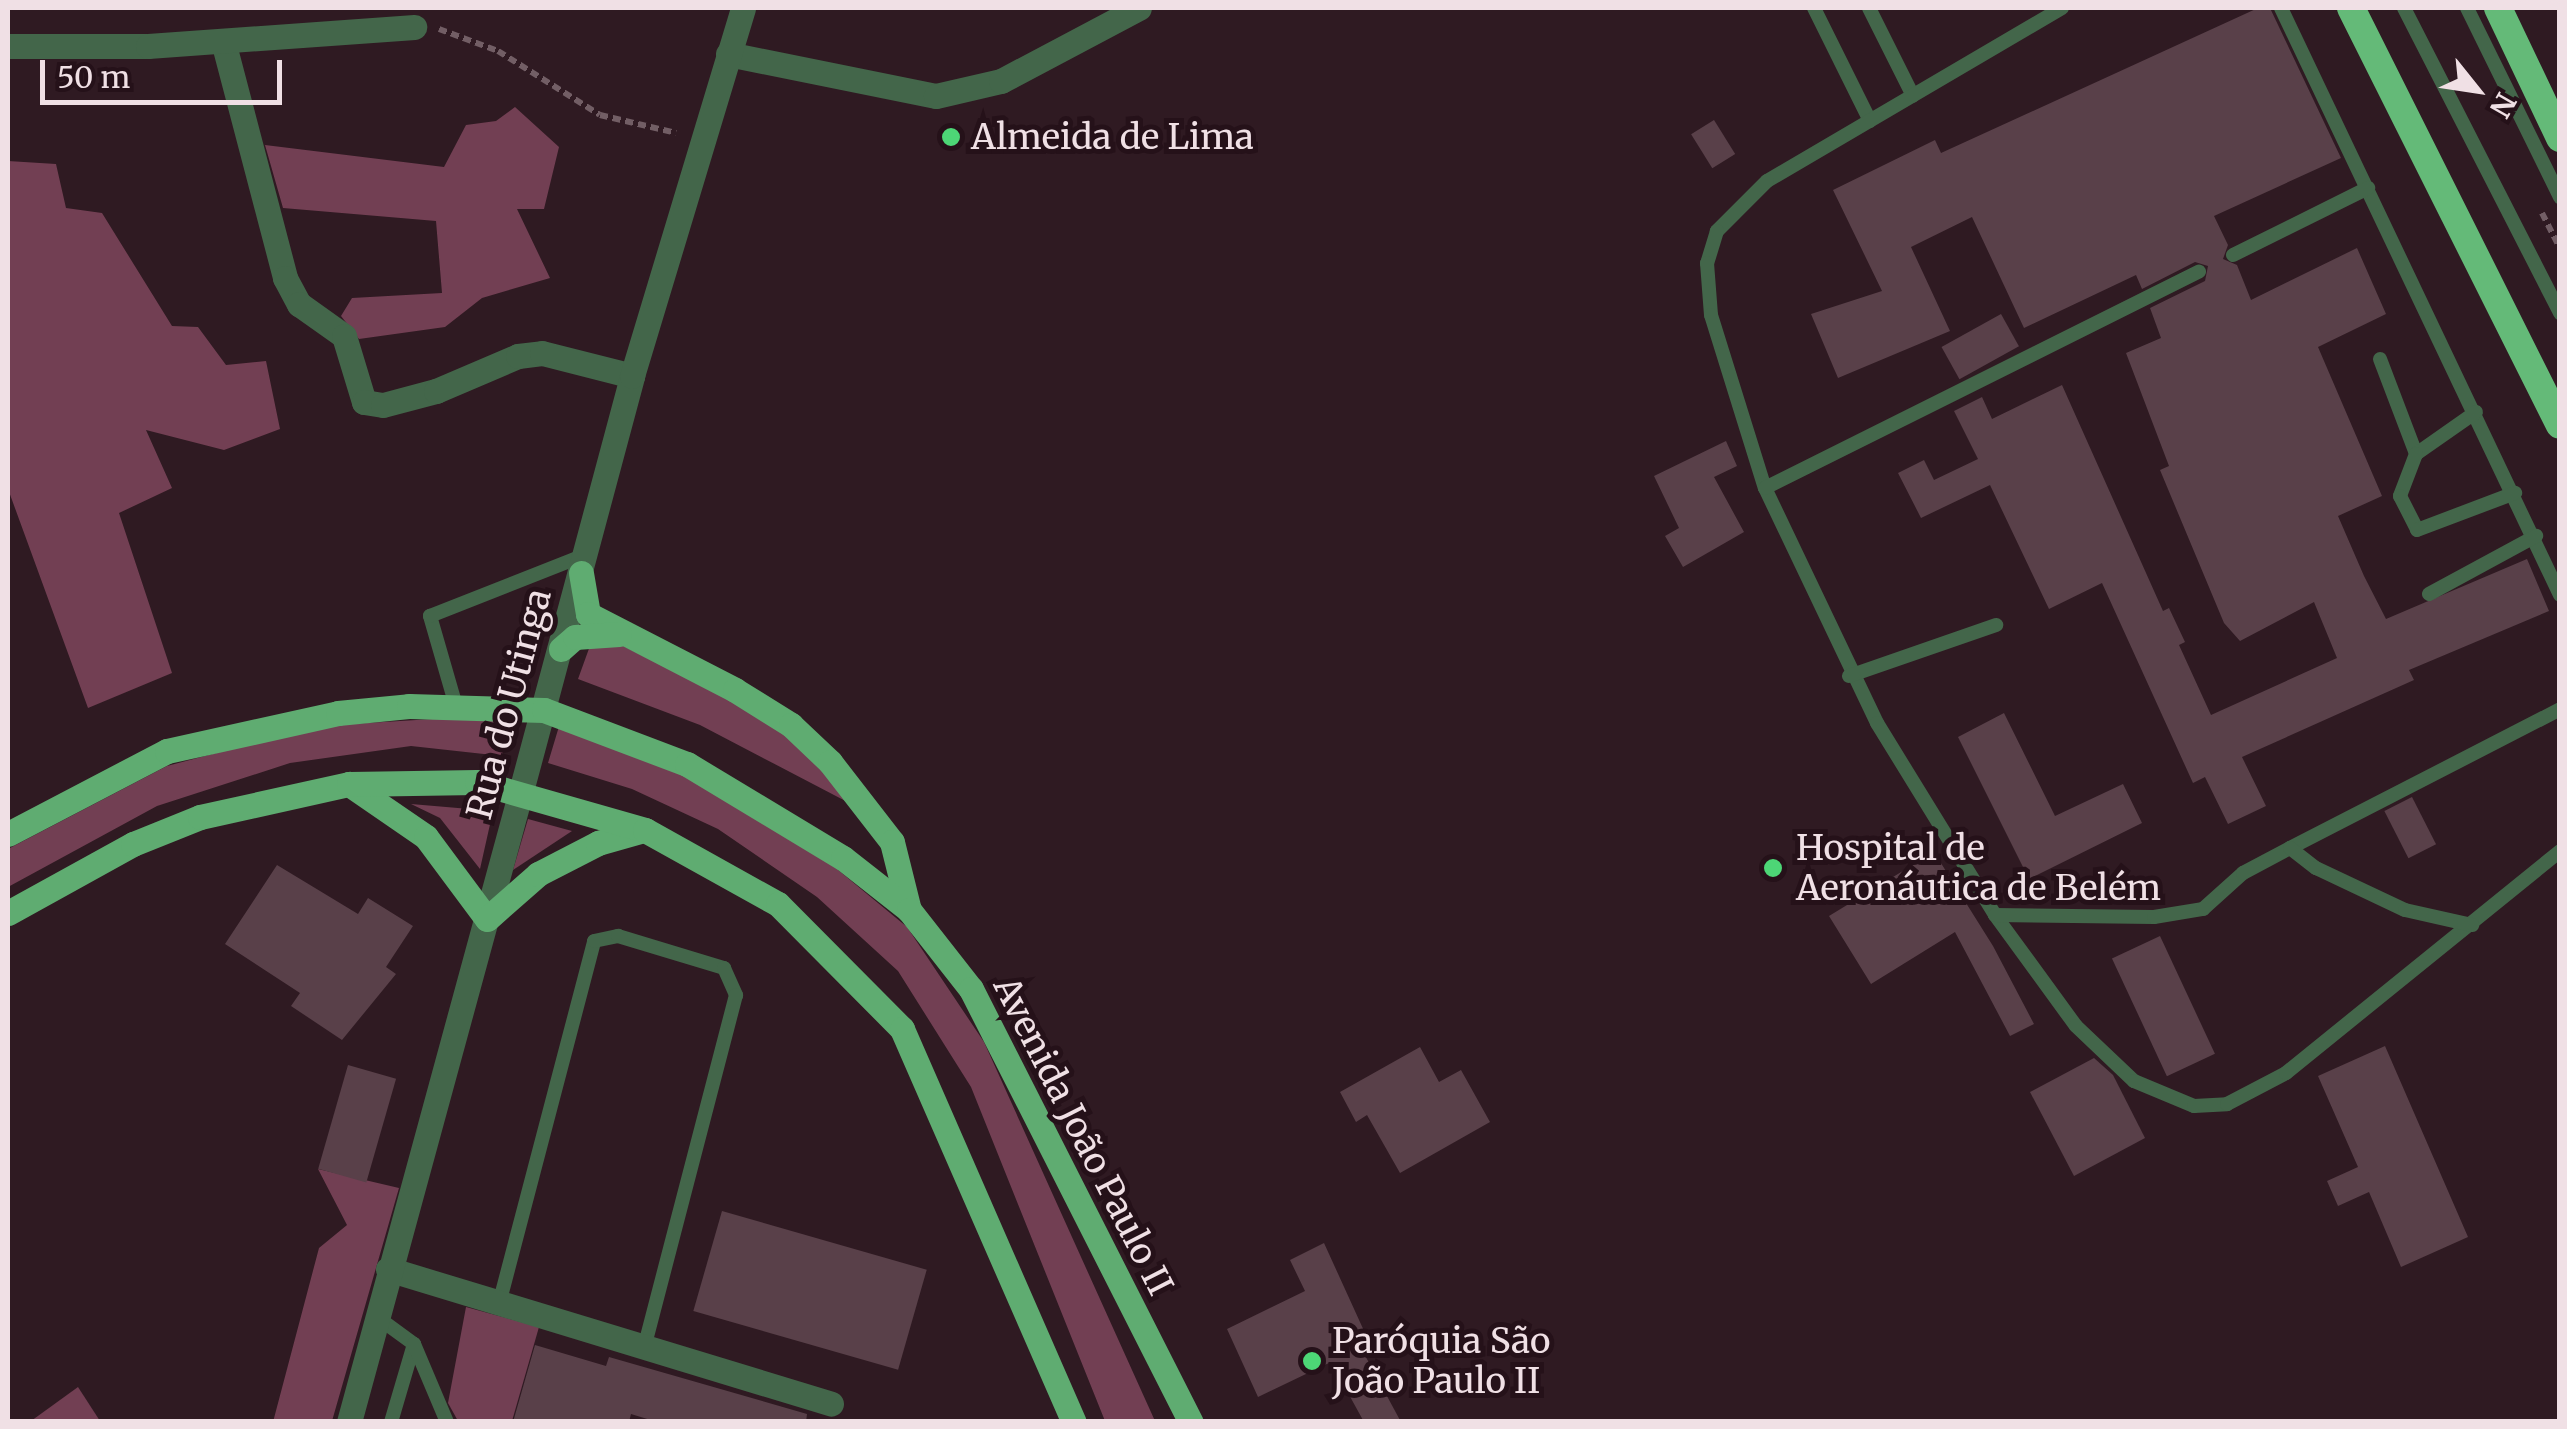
<!DOCTYPE html>
<meta charset="utf-8">
<style>
body{margin:0}
#map{position:relative;width:2567px;height:1429px;overflow:hidden;background:#2f1a22;font-family:Merriweather,serif}
div>[style]{position:absolute}
.forest>*{inset:0;background:#723f53}
.building>*{inset:0;background:#594049;transform-origin:0 0}
.path>*{height:6px;margin-top:-3px;transform-origin:0;background:repeating-linear-gradient(90deg,#725e65 0 8px,transparent 0 13px)}
.service>*{height:14px;margin:-7px;padding:0 7px;transform-origin:7px;border-radius:7px;background:#43664a}
.minor>*{height:25px;margin:-12.5px;padding:0 12.5px;transform-origin:12.5px;border-radius:12.5px;background:#43664a}
.tertiary>*{height:25px;margin:-12.5px;padding:0 12.5px;transform-origin:12.5px;border-radius:12.5px;background:#43664a}
.primary>*{height:25px;margin:-12.5px;padding:0 12.5px;transform-origin:12.5px;border-radius:12.5px;background:#5fac71}
.trunk>*{height:28px;margin:-14px;padding:0 14px;transform-origin:14px;border-radius:14px;background:#64ba78}
.dots>*{width:28px;height:28px;translate:-50% -50%;box-sizing:border-box;border:5px solid #251119;border-radius:50%}
span{translate:-50% -50%;white-space:nowrap;text-align:center;line-height:1.15;-webkit-text-stroke:10px #251119;paint-order:stroke}
.poi-label{font-size:35px;color:#f0e0e5}
.left{translate:0 -50%;text-align:left}
.street-label{font-size:35px;color:#f0e0e5}
.frame{position:absolute;inset:0;border:10px solid #f0e0e5;pointer-events:none}
.north{position:absolute;left:2427px;top:40px;width:100px;height:100px;-webkit-text-stroke:8px #251119;paint-order:stroke;rotate:120deg;font-size:28px;font-weight:700;line-height:40px;text-align:center;color:#f0e0e5}
.north::after{content:'';display:block;margin:auto;width:35px;height:45px;background:#f0e0e5;clip-path:polygon(50% 0,100% 100%,50% 72%,0 100%)}
.scale{position:absolute;left:40px;top:60px;width:242px;height:45px;box-sizing:border-box;border:5px solid #f0e0e5;border-top:0;padding-left:12px;font-size:30px;line-height:35px;white-space:nowrap;color:#f0e0e5;-webkit-text-stroke:8px #251119;paint-order:stroke}
</style>
<div id="map">
<div class="forest">
<div style="clip-path:polygon(515px 107px,559px 147px,544px 209px,517px 209px,550px 278px,482px 298px,445px 327px,359px 339px,341px 316px,352px 298px,442px 293px,436px 221px,283px 208px,265px 145px,444px 167px,466px 125px,496px 121px)"></div>
<div style="clip-path:polygon(8px 161px,56px 164px,66px 208px,102px 213px,172px 326px,198px 327px,226px 365px,266px 361px,280px 429px,224px 450px,146px 430px,172px 488px,119px 513px,172px 673px,88px 708px,8px 489px)"></div>
<div style="clip-path:polygon(591px 643px,621px 645px,723px 694px,799px 743px,878px 818px,700px 725px,578px 679px)"></div>
<div style="clip-path:polygon(449px 718px,508px 721px,502px 756px,411px 746px,290px 763px,157px 806px,8px 887px,8px 849px,167px 766px,318px 726px)"></div>
<div style="clip-path:polygon(560px 723px,658px 762px,803px 841px,907px 927px,984px 1042px,1155px 1421px,1105px 1421px,971px 1087px,898px 971px,817px 897px,718px 829px,632px 789px,548px 763px)"></div>
<div style="clip-path:polygon(411px 804px,493px 811px,480px 869px,440px 818px)"></div>
<div style="clip-path:polygon(528px 819px,572px 831px,513px 870px)"></div>
<div style="clip-path:polygon(318px 1169px,399px 1188px,332px 1421px,273px 1422px,319px 1248px,347px 1225px)"></div>
<div style="clip-path:polygon(466px 1307px,539px 1327px,512px 1421px,458px 1421px,448px 1403px)"></div>
<div style="clip-path:polygon(78px 1387px,100px 1421px,31px 1421px)"></div>
</div>
<div class="building">
<div style="clip-path:polygon(2258px 8px,2270px 8px,2341px 158px,2214px 216px,2228px 245px,2223px 259px,2237px 265px,2251px 300px,2357px 248px,2386px 314px,2318px 347px,2382px 496px,2338px 516px,2364px 576px,2386px 619px,2527px 559px,2549px 611px,2409px 670px,2414px 680px,2242px 757px,2266px 806px,2228px 824px,2205px 777px,2193px 783px,2102px 583px,2049px 609px,1990px 485px,1921px 518px,1898px 473px,1924px 460px,1934px 480px,1978px 459px,1954px 411px,1982px 397px,1992px 419px,2062px 385px,2163px 611px,2169px 608px,2185px 642px,2179px 645px,2211px 715px,2337px 658px,2314px 602px,2240px 641px,2224px 623px,2160px 470px,2169px 466px,2126px 353px,2161px 338px,2150px 308px,2205px 281px,2208px 266px,2195px 262px,2142px 289px,2136px 275px,2024px 328px,1972px 217px,1911px 247px,1950px 331px,1838px 378px,1811px 314px,1882px 291px,1833px 190px,1935px 140px,1941px 153px)"></div>
<div style="left:1714px;top:120px;width:40px;height:27px;rotate:58deg"></div>
<div style="left:2001px;top:314px;width:37px;height:68px;rotate:61deg"></div>
<div style="clip-path:polygon(1726px 441px,1737px 466px,1714px 477px,1744px 532px,1683px 567px,1665px 536px,1679px 528px,1654px 476px)"></div>
<div style="clip-path:polygon(2004px 713px,2055px 816px,2123px 784px,2142px 823px,2029px 879px,1958px 737px)"></div>
<div style="left:2412px;top:797px;width:53px;height:31px;rotate:63deg"></div>
<div style="clip-path:polygon(1934px 852px,1993px 946px,2034px 1024px,2010px 1036px,1955px 932px,1871px 984px,1829px 916px)"></div>
<div style="clip-path:polygon(277px 865px,358px 914px,368px 898px,413px 926px,386px 967px,396px 974px,342px 1040px,291px 1006px,300px 993px,225px 944px)"></div>
<div style="left:2160px;top:936px;width:130px;height:53px;rotate:65deg"></div>
<div style="clip-path:polygon(2385px 1046px,2468px 1237px,2401px 1267px,2369px 1192px,2338px 1206px,2327px 1181px,2358px 1167px,2318px 1076px)"></div>
<div style="clip-path:polygon(1420px 1047px,1439px 1082px,1461px 1070px,1490px 1122px,1400px 1173px,1367px 1115px,1356px 1122px,1340px 1092px)"></div>
<div style="clip-path:polygon(2094px 1058px,2113px 1075px,2145px 1138px,2074px 1176px,2030px 1092px)"></div>
<div style="left:348px;top:1065px;width:50px;height:108px;rotate:16deg"></div>
<div style="left:722px;top:1211px;width:213px;height:104px;rotate:16deg"></div>
<div style="clip-path:polygon(1324px 1243px,1370px 1344px,1361px 1348px,1401px 1422px,1364px 1422px,1331px 1362px,1258px 1397px,1227px 1329px,1305px 1291px,1290px 1260px)"></div>
<div style="clip-path:polygon(535px 1345px,606px 1366px,609px 1357px,807px 1414px,806px 1422px,657px 1422px,631px 1414px,629px 1422px,513px 1422px)"></div>
</div>
<div class="path">
<div style="left:439px;top:29px;width:63px;rotate:20.4deg"></div>
<div style="left:498px;top:51px;width:120px;rotate:32.1deg"></div>
<div style="left:600px;top:115px;width:78px;rotate:13.3deg"></div>
<div style="left:2542px;top:213px;width:39px;rotate:63deg"></div>
</div>
<div class="service">
<div style="left:1814px;top:8px;width:126px;rotate:63.6deg"></div>
<div style="left:1869px;top:8px;width:98px;rotate:63.4deg"></div>
<div style="left:2062px;top:8px;width:342px;rotate:149.6deg"></div>
<div style="left:1767px;top:181px;width:71px;rotate:135deg"></div>
<div style="left:1717px;top:231px;width:34px;rotate:107deg"></div>
<div style="left:1707px;top:263px;width:52px;rotate:85.6deg"></div>
<div style="left:1711px;top:315px;width:181px;rotate:72.7deg"></div>
<div style="left:1765px;top:488px;width:260px;rotate:64.5deg"></div>
<div style="left:1877px;top:723px;width:225px;rotate:58.4deg"></div>
<div style="left:1995px;top:915px;width:137px;rotate:53.9deg"></div>
<div style="left:2076px;top:1026px;width:80px;rotate:43.5deg"></div>
<div style="left:2134px;top:1081px;width:65px;rotate:22.6deg"></div>
<div style="left:2194px;top:1106px;width:33px;rotate:-3deg"></div>
<div style="left:2227px;top:1104px;width:67px;rotate:-27.7deg"></div>
<div style="left:2286px;top:1073px;width:353px;rotate:-39deg"></div>
<div style="left:2281px;top:8px;width:650px;rotate:64.58deg"></div>
<div style="left:2404px;top:8px;width:343px;rotate:62.9deg"></div>
<div style="left:2467px;top:8px;width:211px;rotate:63.8deg"></div>
<div style="left:2233px;top:255px;width:151px;rotate:-26.4deg"></div>
<div style="left:2380px;top:359px;width:102px;rotate:69.2deg"></div>
<div style="left:2476px;top:412px;width:73px;rotate:145deg"></div>
<div style="left:2416px;top:454px;width:45px;rotate:110.9deg"></div>
<div style="left:2400px;top:496px;width:38px;rotate:63deg"></div>
<div style="left:2417px;top:530px;width:105px;rotate:-20.7deg"></div>
<div style="left:1765px;top:488px;width:485px;rotate:-26.5deg"></div>
<div style="left:2429px;top:594px;width:122px;rotate:-28.5deg"></div>
<div style="left:1849px;top:676px;width:156px;rotate:-19.1deg"></div>
<div style="left:456px;top:706px;width:94px;rotate:-106.1deg"></div>
<div style="left:430px;top:616px;width:167px;rotate:-21.5deg"></div>
<div style="left:2290px;top:848px;width:304px;rotate:-27.2deg"></div>
<div style="left:1995px;top:915px;width:159px;rotate:0.7deg"></div>
<div style="left:2154px;top:917px;width:50px;rotate:-9.3deg"></div>
<div style="left:2203px;top:909px;width:54px;rotate:-42deg"></div>
<div style="left:2243px;top:873px;width:53px;rotate:-28deg"></div>
<div style="left:2290px;top:848px;width:33px;rotate:38deg"></div>
<div style="left:2316px;top:868px;width:98px;rotate:25.3deg"></div>
<div style="left:2405px;top:910px;width:69px;rotate:12.6deg"></div>
<div style="left:499px;top:1304px;width:375px;rotate:-75.3deg"></div>
<div style="left:594px;top:941px;width:25px;rotate:-12deg"></div>
<div style="left:618px;top:936px;width:111px;rotate:16.8deg"></div>
<div style="left:724px;top:968px;width:30px;rotate:66deg"></div>
<div style="left:736px;top:995px;width:366px;rotate:104.6deg"></div>
<div style="left:377px;top:1317px;width:46px;rotate:36.1deg"></div>
<div style="left:414px;top:1344px;width:81px;rotate:106.4deg"></div>
<div style="left:414px;top:1344px;width:85px;rotate:67.1deg"></div>
</div>
<div class="minor">
<div style="left:223px;top:41px;width:245px;rotate:75.3deg"></div>
<div style="left:285px;top:278px;width:30px;rotate:62deg"></div>
<div style="left:299px;top:304px;width:55px;rotate:35.4deg"></div>
<div style="left:344px;top:336px;width:69px;rotate:73.1deg"></div>
<div style="left:364px;top:402px;width:19px;rotate:9deg"></div>
<div style="left:383px;top:405px;width:55px;rotate:-14.8deg"></div>
<div style="left:436px;top:391px;width:89px;rotate:-23.1deg"></div>
<div style="left:518px;top:356px;width:24px;rotate:-7deg"></div>
<div style="left:542px;top:353px;width:93px;rotate:14.3deg"></div>
<div style="left:8px;top:46px;width:140px"></div>
<div style="left:148px;top:46px;width:267px;rotate:-4.1deg"></div>
<div style="left:728px;top:54px;width:212px;rotate:11.4deg"></div>
<div style="left:936px;top:96px;width:67px;rotate:-13deg"></div>
<div style="left:1001px;top:81px;width:156px;rotate:-27.9deg"></div>
<div style="left:388px;top:1269px;width:463px;rotate:16.9deg"></div>
<div style="left:349px;top:1422px;width:654px;rotate:-74.75deg"></div>
</div>
<div class="tertiary">
<div style="left:521px;top:791px;width:430px;rotate:-75deg"></div>
<div style="left:632px;top:376px;width:384px;rotate:-73.2deg"></div>
</div>
<div class="primary">
<div style="left:581px;top:573px;width:42px;rotate:80.3deg"></div>
<div style="left:588px;top:614px;width:165px;rotate:27.3deg"></div>
<div style="left:735px;top:690px;width:66px;rotate:32deg"></div>
<div style="left:791px;top:725px;width:54px;rotate:43.5deg"></div>
<div style="left:830px;top:762px;width:101px;rotate:52.2deg"></div>
<div style="left:892px;top:842px;width:70px;rotate:76deg"></div>
<div style="left:561px;top:649px;width:18px;rotate:-41deg"></div>
<div style="left:575px;top:637px;width:44px;rotate:-3.9deg"></div>
<div style="left:349px;top:784px;width:93px;rotate:34.5deg"></div>
<div style="left:426px;top:837px;width:102px;rotate:53.4deg"></div>
<div style="left:487px;top:919px;width:68px;rotate:-41.4deg"></div>
<div style="left:538px;top:874px;width:68px;rotate:-27.3deg"></div>
<div style="left:598px;top:843px;width:44px;rotate:-15.9deg"></div>
<div style="left:8px;top:834px;width:179px;rotate:-27.6deg"></div>
<div style="left:167px;top:751px;width:175px;rotate:-12.5deg"></div>
<div style="left:338px;top:713px;width:71px;rotate:-5.6deg"></div>
<div style="left:409px;top:706px;width:135px;rotate:1.7deg"></div>
<div style="left:544px;top:710px;width:153px;rotate:20.7deg"></div>
<div style="left:687px;top:764px;width:182px;rotate:31.1deg"></div>
<div style="left:843px;top:858px;width:84px;rotate:38.2deg"></div>
<div style="left:909px;top:910px;width:100px;rotate:51.9deg"></div>
<div style="left:971px;top:989px;width:486px;rotate:63.1deg"></div>
<div style="left:8px;top:913px;width:143px;rotate:-28.9deg"></div>
<div style="left:133px;top:844px;width:72px;rotate:-21.9deg"></div>
<div style="left:200px;top:817px;width:153px;rotate:-12.5deg"></div>
<div style="left:349px;top:784px;width:128px;rotate:-0.9deg"></div>
<div style="left:477px;top:782px;width:175px;rotate:15.9deg"></div>
<div style="left:645px;top:830px;width:152px;rotate:29.1deg"></div>
<div style="left:778px;top:904px;width:176px;rotate:45.2deg"></div>
<div style="left:902px;top:1029px;width:429px;rotate:66.4deg"></div>
</div>
<div class="trunk">
<div style="left:2351px;top:8px;width:466px;rotate:63.4deg"></div>
<div style="left:2498px;top:8px;width:144px;rotate:64.5deg"></div>
</div>
<div class="dots">
<div style="left:951px;top:137px;background:#4dd676"></div>
<div style="left:1773px;top:868px;background:#4dd676"></div>
<div style="left:1312px;top:1361px;background:#4dd676"></div>
</div>
<div class="poi-label">
<span class="left" style="left:971px;top:137px">Almeida de Lima</span>
<span class="left" style="left:1796px;top:868px">Hospital de<br>Aeronáutica de Belém</span>
<span class="left" style="left:1332px;top:1361px">Paróquia São<br>João Paulo II</span>
</div>
<div class="street-label">
<span style="left:509px;top:704px;rotate:-75deg">Rua do Utinga</span>
<span style="left:1083px;top:1136px;rotate:63deg">Avenida João Paulo II</span>
</div>
<div class="frame"></div>
<div class="north">N</div>
<div class="scale">50 m</div>
</div>
